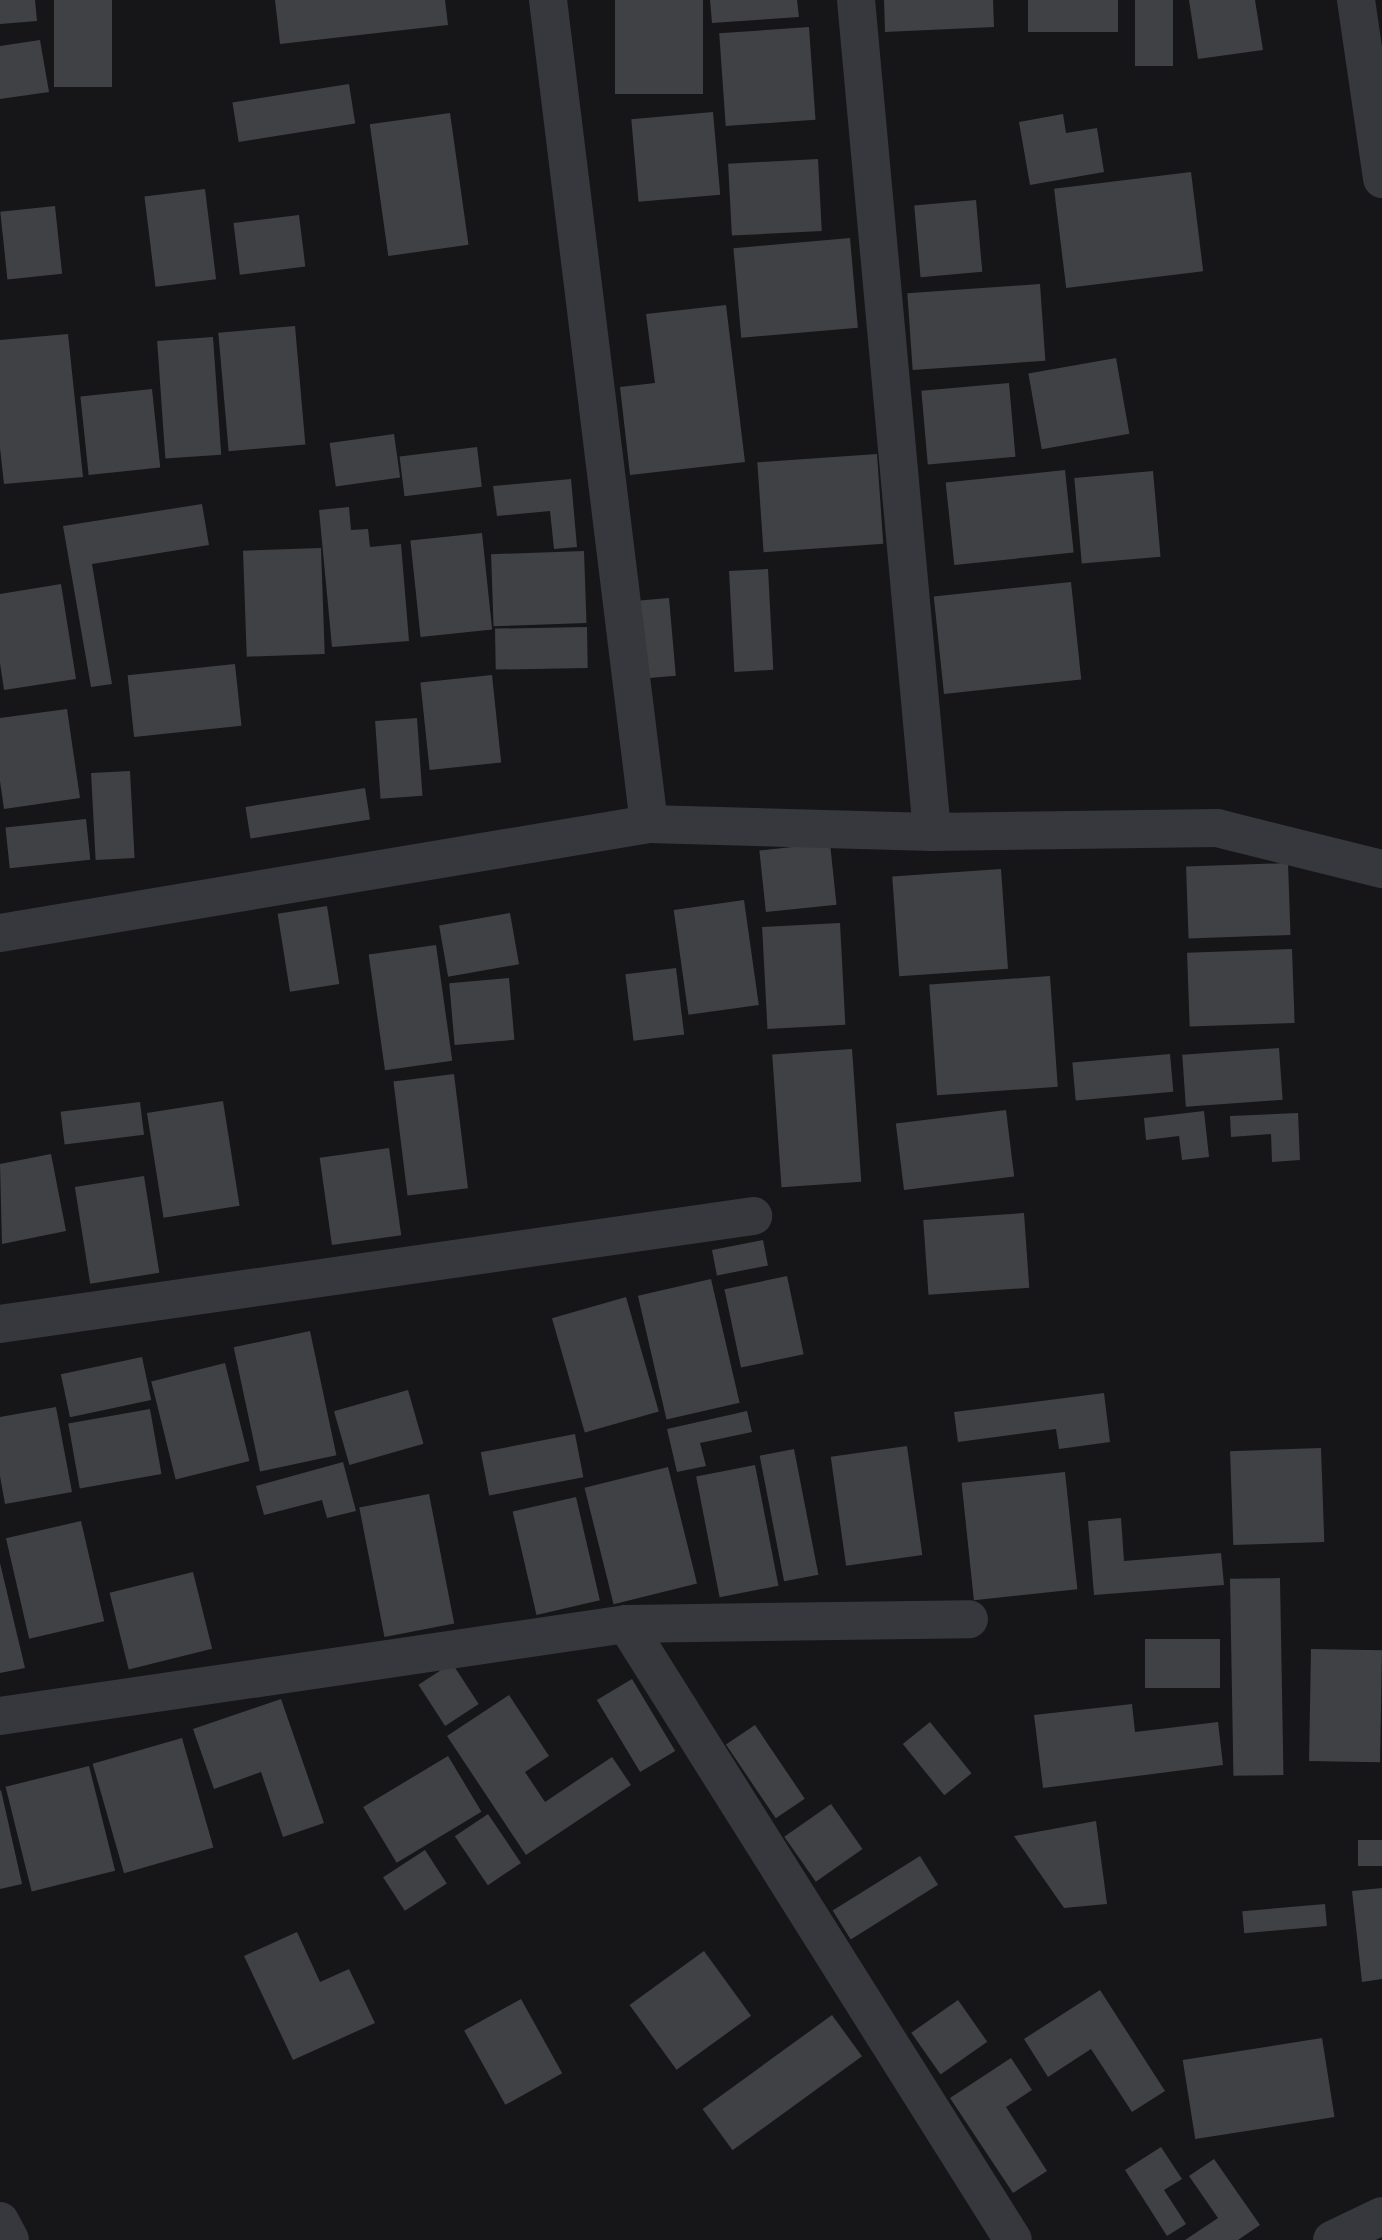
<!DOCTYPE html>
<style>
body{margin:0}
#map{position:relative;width:1382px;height:2240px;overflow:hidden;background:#161618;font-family:Mulish,sans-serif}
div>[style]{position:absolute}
.building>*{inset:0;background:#404145;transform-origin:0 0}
.minor>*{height:38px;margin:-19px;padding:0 19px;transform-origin:19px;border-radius:19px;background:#37383d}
span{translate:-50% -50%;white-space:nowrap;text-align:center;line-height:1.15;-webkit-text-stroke:5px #111113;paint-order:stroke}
</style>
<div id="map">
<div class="building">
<div style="clip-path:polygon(0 0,35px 0,37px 21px,0 24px)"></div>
<div style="left:54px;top:0;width:58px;height:87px"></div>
<div style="clip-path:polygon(275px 0,445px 0,448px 25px,280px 44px)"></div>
<div style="left:615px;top:0;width:88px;height:94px"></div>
<div style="clip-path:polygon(710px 0,797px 0,799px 17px,712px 23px)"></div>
<div style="clip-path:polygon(884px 0,993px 0,994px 27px,885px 32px)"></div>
<div style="left:1028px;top:0;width:90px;height:32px"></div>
<div style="left:1135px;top:0;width:38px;height:66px"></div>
<div style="clip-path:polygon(1189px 0,1255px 0,1263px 50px,1198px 59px)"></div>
<div style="left:809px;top:27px;width:93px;height:90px;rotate:86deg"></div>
<div style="clip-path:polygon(40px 40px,49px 92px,0 99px,0 46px)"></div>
<div style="left:349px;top:84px;width:40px;height:118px;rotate:81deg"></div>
<div style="left:713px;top:112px;width:83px;height:82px;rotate:85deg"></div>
<div style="left:450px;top:113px;width:133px;height:81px;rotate:82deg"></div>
<div style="clip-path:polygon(1063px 114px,1066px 133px,1097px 128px,1104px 172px,1030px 185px,1019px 122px)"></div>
<div style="left:818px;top:159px;width:72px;height:90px;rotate:87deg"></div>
<div style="left:1191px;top:172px;width:100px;height:138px;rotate:83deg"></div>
<div style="left:205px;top:189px;width:91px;height:61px;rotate:83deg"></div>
<div style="left:976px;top:200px;width:72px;height:62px;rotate:85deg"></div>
<div style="left:55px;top:206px;width:68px;height:55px;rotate:84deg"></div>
<div style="left:299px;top:215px;width:52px;height:66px;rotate:83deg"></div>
<div style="left:850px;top:238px;width:90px;height:117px;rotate:85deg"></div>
<div style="left:1040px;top:284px;width:77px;height:133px;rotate:86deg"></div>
<div style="clip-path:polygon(726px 305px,745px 462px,630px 475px,620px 387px,655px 383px,646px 314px)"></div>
<div style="left:295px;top:326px;width:119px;height:77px;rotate:85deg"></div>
<div style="clip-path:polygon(68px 334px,83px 477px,4px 484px,0 448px,0 340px)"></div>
<div style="left:213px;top:337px;width:118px;height:56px;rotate:86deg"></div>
<div style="left:1116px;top:358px;width:77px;height:89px;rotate:80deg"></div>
<div style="left:1009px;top:383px;width:74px;height:88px;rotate:85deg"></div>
<div style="left:152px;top:389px;width:79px;height:72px;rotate:84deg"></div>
<div style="left:394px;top:434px;width:44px;height:65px;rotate:82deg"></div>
<div style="left:477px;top:447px;width:40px;height:78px;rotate:83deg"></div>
<div style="left:877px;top:454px;width:90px;height:120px;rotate:86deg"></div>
<div style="left:1065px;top:470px;width:83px;height:120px;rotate:84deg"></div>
<div style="left:1153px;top:471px;width:86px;height:79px;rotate:85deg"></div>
<div style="clip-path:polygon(571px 479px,577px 547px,554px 549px,550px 511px,497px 516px,493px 486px)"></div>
<div style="clip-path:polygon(202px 504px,209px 545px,92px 564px,112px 684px,91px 687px,63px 526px)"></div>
<div style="clip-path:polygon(349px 507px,351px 530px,368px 529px,370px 547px,401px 544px,409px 641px,332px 647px,319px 510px)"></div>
<div style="left:482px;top:533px;width:97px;height:72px;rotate:84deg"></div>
<div style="left:321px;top:548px;width:106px;height:78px;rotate:88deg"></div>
<div style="left:584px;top:551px;width:72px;height:93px;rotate:88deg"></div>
<div style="left:768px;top:569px;width:101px;height:39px;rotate:87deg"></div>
<div style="left:1071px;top:582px;width:98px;height:138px;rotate:84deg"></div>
<div style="clip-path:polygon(61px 584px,76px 679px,4px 690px,0 663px,0 594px)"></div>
<div style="left:669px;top:598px;width:78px;height:38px;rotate:85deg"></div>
<div style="left:587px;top:627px;width:41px;height:92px;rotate:89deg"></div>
<div style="left:235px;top:664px;width:62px;height:108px;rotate:84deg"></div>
<div style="left:492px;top:675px;width:88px;height:72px;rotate:84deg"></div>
<div style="clip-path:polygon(67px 709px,80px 798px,4px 809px,0 781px,0 718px)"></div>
<div style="left:417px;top:718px;width:78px;height:42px;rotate:86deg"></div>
<div style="left:130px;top:771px;width:87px;height:39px;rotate:87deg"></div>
<div style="left:365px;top:788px;width:32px;height:121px;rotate:81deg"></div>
<div style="left:86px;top:819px;width:41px;height:81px;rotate:84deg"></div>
<div style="left:830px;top:843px;width:62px;height:71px;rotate:84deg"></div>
<div style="left:1288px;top:863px;width:72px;height:102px;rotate:88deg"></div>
<div style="left:1001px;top:869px;width:100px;height:109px;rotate:86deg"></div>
<div style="left:744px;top:900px;width:106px;height:71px;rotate:82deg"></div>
<div style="left:327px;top:906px;width:79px;height:50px;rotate:81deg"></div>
<div style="left:510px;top:913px;width:52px;height:72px;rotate:80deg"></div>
<div style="left:840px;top:923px;width:102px;height:78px;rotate:87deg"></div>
<div style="left:436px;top:945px;width:117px;height:68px;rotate:82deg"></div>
<div style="left:1292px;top:949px;width:74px;height:105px;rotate:88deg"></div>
<div style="left:676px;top:968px;width:67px;height:51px;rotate:83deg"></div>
<div style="left:1050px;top:976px;width:111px;height:121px;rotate:86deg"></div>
<div style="left:509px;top:978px;width:62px;height:60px;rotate:85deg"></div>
<div style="left:1279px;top:1048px;width:52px;height:97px;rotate:86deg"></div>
<div style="left:852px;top:1049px;width:133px;height:80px;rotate:86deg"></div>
<div style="left:1170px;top:1054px;width:38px;height:98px;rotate:85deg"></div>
<div style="left:454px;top:1074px;width:115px;height:61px;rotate:83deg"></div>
<div style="left:223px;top:1101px;width:106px;height:77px;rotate:81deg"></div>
<div style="left:140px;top:1102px;width:33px;height:80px;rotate:83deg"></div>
<div style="left:1006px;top:1110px;width:67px;height:111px;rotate:83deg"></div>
<div style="clip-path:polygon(1204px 1111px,1209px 1157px,1182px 1160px,1179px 1136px,1146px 1140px,1144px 1118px)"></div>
<div style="clip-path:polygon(1298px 1113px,1300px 1160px,1272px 1162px,1271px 1134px,1231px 1137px,1230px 1116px)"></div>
<div style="left:389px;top:1148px;width:88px;height:70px;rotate:82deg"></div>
<div style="clip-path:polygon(51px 1154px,66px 1231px,2px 1244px,0 1164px)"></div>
<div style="left:144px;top:1176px;width:98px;height:70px;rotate:81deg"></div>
<div style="left:1024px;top:1213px;width:75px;height:101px;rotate:86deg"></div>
<div style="left:763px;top:1240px;width:26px;height:52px;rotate:79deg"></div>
<div style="left:787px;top:1276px;width:80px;height:64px;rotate:78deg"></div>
<div style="left:711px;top:1279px;width:127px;height:75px;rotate:77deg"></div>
<div style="left:626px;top:1297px;width:119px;height:77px;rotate:74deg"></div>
<div style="left:310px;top:1331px;width:127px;height:78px;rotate:78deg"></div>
<div style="left:142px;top:1357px;width:44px;height:83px;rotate:78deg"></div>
<div style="left:225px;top:1363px;width:101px;height:76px;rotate:76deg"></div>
<div style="left:408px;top:1390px;width:56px;height:77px;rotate:74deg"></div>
<div style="clip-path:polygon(1104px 1393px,1110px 1442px,1059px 1449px,1056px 1429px,958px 1442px,954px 1412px)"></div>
<div style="clip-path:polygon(56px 1407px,72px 1492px,5px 1504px,0 1476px,0 1417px)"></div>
<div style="left:150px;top:1409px;width:66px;height:83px;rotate:80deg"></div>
<div style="clip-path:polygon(747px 1411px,752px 1432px,700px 1443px,706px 1466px,677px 1472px,667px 1429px)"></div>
<div style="left:575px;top:1434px;width:44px;height:96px;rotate:79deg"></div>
<div style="left:907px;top:1446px;width:110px;height:77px;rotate:82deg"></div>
<div style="left:1321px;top:1448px;width:94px;height:91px;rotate:88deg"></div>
<div style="left:794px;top:1449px;width:128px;height:35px;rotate:79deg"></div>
<div style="clip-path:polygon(343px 1462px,356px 1511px,327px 1518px,322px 1500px,264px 1515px,256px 1486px)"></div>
<div style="left:755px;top:1465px;width:123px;height:60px;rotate:79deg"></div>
<div style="left:668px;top:1467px;width:120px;height:86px;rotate:76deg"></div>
<div style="left:1065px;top:1472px;width:118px;height:104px;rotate:84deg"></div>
<div style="left:429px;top:1494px;width:132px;height:71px;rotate:79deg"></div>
<div style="left:576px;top:1497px;width:106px;height:65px;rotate:77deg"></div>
<div style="clip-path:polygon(1121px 1518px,1124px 1561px,1221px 1553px,1224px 1585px,1094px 1595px,1088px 1521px)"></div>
<div style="left:81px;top:1521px;width:103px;height:77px;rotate:77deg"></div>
<div style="clip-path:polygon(0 1563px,25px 1668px,0 1673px)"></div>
<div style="left:193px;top:1572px;width:79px;height:86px;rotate:76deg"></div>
<div style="left:1280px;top:1578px;width:197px;height:50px;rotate:89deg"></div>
<div style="left:1145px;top:1639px;width:75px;height:49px"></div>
<div style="left:1311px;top:1649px;width:71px;height:112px;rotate:1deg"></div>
<div style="left:452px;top:1663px;width:49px;height:40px;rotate:57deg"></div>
<div style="left:632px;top:1679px;width:84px;height:41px;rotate:59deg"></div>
<div style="clip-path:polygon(509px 1695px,549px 1756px,525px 1772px,545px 1802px,612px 1757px,631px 1785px,526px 1855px,447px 1736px)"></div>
<div style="clip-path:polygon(281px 1699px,324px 1823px,283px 1837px,261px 1772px,214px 1789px,193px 1729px)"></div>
<div style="clip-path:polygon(1132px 1704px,1135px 1732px,1218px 1722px,1223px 1765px,1043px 1788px,1034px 1715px)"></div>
<div style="left:930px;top:1722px;width:66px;height:35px;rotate:51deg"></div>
<div style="left:755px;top:1725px;width:89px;height:35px;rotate:56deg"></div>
<div style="left:182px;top:1738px;width:114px;height:93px;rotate:74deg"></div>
<div style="left:448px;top:1756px;width:65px;height:99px;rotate:59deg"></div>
<div style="left:89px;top:1766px;width:108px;height:86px;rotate:76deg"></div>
<div style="clip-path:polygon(1px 1790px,22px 1884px,0 1889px,0 1791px)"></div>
<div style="left:831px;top:1804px;width:55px;height:57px;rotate:55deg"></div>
<div style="left:488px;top:1814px;width:59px;height:40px;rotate:56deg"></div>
<div style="clip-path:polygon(1096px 1821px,1107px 1904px,1064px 1908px,1014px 1836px)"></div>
<div style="left:1382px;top:1840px;width:26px;height:24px;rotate:90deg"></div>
<div style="left:425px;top:1850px;width:40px;height:50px;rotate:57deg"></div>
<div style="left:920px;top:1856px;width:34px;height:103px;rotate:58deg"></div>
<div style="clip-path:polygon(1382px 1888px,1382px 1979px,1362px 1982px,1352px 1891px)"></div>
<div style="left:1325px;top:1904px;width:22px;height:83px;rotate:85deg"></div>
<div style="clip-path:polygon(297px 1932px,320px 1982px,349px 1969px,375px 2023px,293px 2060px,244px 1956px)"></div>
<div style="left:704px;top:1951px;width:80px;height:92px;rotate:54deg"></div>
<div style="clip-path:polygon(1100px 1990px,1165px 2091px,1132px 2112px,1091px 2049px,1048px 2077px,1024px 2039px)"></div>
<div style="left:521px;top:1999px;width:85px;height:65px;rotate:61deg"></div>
<div style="left:958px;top:2000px;width:51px;height:57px;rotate:55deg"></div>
<div style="left:832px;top:2015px;width:51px;height:160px;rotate:54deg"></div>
<div style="left:1322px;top:2038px;width:80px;height:141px;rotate:81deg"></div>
<div style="clip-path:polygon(1011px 2058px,1032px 2090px,1006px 2107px,1047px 2171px,1013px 2193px,950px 2098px)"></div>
<div style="clip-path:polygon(1161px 2147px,1182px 2179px,1164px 2190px,1186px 2224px,1167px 2236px,1125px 2170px)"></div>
<div style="clip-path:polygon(1214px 2159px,1260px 2225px,1238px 2240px,1185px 2240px,1218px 2218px,1189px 2176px)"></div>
</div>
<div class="minor">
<div style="left:548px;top:0;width:830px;rotate:83.01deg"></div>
<div style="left:856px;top:0;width:835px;rotate:84.78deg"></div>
<div style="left:1356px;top:0;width:181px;rotate:81.7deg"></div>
<div style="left:0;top:933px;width:658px;rotate:-9.53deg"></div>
<div style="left:649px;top:824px;width:283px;rotate:1.6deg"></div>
<div style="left:932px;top:832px;width:285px;rotate:-0.8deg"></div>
<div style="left:1217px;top:828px;width:170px;rotate:14deg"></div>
<div style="left:0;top:1324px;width:761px;rotate:-8.16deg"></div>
<div style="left:626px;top:1624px;width:727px;rotate:57.86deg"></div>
<div style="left:0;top:1716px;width:633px;rotate:-8.36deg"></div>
<div style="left:626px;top:1624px;width:343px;rotate:-0.8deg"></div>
<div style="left:0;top:2221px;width:21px;rotate:62deg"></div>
<div style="left:1332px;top:2240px;width:55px;rotate:-25.6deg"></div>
</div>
</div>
